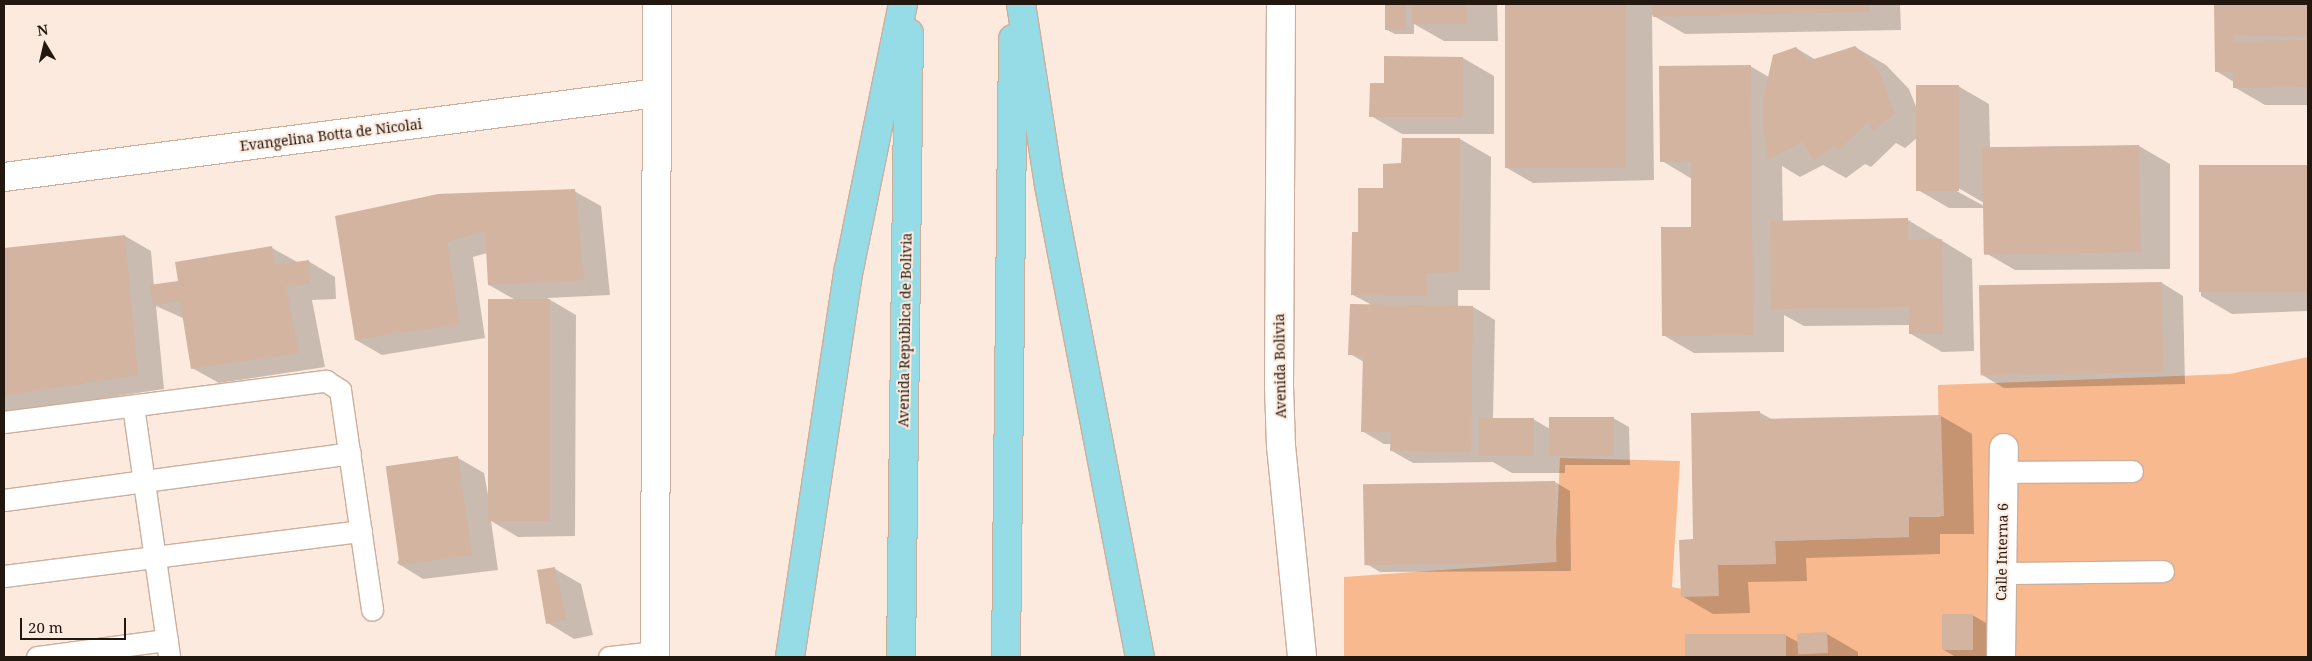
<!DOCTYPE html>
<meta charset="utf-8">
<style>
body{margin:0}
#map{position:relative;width:2312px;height:661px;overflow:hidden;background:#fdeade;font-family:"Noto Serif",serif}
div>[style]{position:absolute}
.green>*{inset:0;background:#f8b98e}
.shadow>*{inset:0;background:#0003}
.building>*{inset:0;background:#d2b4a1;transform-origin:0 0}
.roads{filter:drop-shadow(1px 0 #ccae9b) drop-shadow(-1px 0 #ccae9b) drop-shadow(0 1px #ccae9b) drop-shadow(0 -1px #ccae9b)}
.service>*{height:21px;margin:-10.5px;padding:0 10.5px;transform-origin:10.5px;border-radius:10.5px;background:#fff}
.minor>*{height:28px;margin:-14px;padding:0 14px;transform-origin:14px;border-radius:14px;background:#fff}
.tertiary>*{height:28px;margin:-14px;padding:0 14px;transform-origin:14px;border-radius:14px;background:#fff}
.primary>*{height:28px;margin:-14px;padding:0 14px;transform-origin:14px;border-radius:14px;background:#95dce6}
span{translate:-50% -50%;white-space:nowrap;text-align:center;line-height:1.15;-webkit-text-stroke:4px #fdeade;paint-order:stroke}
.street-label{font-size:14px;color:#221810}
.frame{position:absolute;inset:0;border:5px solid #221810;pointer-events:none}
.north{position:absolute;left:20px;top:20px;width:50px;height:50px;-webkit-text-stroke:4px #fdeade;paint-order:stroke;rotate:351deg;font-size:14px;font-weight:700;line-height:20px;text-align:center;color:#221810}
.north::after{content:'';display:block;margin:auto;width:18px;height:22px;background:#221810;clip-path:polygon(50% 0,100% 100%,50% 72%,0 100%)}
.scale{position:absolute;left:20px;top:618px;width:106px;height:22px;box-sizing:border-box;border:2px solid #221810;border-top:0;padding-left:6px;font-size:15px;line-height:18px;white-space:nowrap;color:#221810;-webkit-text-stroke:4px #fdeade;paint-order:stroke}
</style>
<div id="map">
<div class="green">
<div style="clip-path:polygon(2308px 357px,2308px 657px,1344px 657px,1344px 577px,1555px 562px,1560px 458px,1680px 461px,1672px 587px,1718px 596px,1718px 565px,1776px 564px,1775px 541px,1909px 537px,1909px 517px,1940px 517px,1938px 385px,2230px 374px)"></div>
</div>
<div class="shadow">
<div style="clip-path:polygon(1386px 4px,1497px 4px,1498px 41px,1444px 41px,1414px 24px,1414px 34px,1395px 34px,1387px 30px)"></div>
<div style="clip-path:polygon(1507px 4px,1900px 4px,1901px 30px,1685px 34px,1652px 15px,1654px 180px,1533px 183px,1507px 168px)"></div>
<div style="clip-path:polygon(2215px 4px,2308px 4px,2308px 105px,2265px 105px,2234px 87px,2234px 82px,2216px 71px)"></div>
<div style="clip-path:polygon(evenodd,1855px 47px,1886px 65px,1909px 89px,1917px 109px,1958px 86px,1989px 104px,1990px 147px,2139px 146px,2170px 164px,2170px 269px,2015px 270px,1984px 252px,1984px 208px,1949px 208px,1918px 190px,1917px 138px,1905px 148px,1896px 143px,1871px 167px,1865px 164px,1846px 178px,1823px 165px,1800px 177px,1782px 166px,1783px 222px,1908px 220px,1972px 259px,1974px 351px,1942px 352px,1911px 334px,1910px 325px,1804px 326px,1784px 315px,1784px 352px,1694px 353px,1663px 335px,1693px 228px,1692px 179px,1662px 161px,1750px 66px,1769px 77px,1796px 48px,1816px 60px,1855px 47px,1955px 186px,1984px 203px,1984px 206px,1953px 189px,1955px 186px)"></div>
<div style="clip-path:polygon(1385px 58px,1463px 58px,1494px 76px,1494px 134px,1402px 134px,1371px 116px,1385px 85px)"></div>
<div style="clip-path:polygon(1460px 139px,1491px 157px,1490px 290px,1458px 290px,1458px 307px,1473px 307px,1495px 320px,1493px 419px,1533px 419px,1550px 429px,1613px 418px,1629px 427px,1630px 465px,1565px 465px,1565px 473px,1512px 473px,1493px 462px,1413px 463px,1392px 451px,1392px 444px,1384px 444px,1362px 431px,1364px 362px,1350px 354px,1372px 305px,1353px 295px,1359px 233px,1403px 165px)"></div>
<div style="clip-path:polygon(2308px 166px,2308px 311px,2232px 314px,2201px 296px,2200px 167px)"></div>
<div style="clip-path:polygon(574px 191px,601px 206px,610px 295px,547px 298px,576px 315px,575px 536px,518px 537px,491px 521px,498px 570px,423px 579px,397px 563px,458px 458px,484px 473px,492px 517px,519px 302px,489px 285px,487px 253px,473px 257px,485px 338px,382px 355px,356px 340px,336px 217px)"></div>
<div style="clip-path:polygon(125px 236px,151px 251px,154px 286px,180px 282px,272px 248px,299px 263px,308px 261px,335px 277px,336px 299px,312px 300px,325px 367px,219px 383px,192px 368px,185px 319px,156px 306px,164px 389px,4px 413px,4px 249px)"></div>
<div style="clip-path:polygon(2162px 283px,2183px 296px,2185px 384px,2004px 388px,1982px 375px)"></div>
<div style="clip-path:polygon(1759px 412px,1773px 420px,1941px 416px,1972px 434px,1974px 534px,1940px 534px,1940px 554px,1806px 558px,1807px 581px,1748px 582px,1750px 613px,1713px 614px,1682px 596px,1695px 540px)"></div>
<div style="clip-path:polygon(1555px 482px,1570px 491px,1571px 571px,1380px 572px,1365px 563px)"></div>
<div style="clip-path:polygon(555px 569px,581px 584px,593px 635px,574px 639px,548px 623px)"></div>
<div style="clip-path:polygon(1972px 615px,2004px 633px,2003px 657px,1956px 657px,1942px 649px)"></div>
<div style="clip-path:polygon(1798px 634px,1827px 634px,1858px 652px,1858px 657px,1686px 656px,1785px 635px,1798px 642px)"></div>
</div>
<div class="building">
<div style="left:1385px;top:4px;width:21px;height:26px"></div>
<div style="left:1412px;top:4px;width:55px;height:20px"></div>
<div style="left:1505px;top:4px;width:121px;height:164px"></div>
<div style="clip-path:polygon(1652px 4px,1869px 4px,1870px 12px,1653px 17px)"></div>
<div style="clip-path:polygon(2214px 4px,2308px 4px,2308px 37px,2234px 35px,2233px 41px,2308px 40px,2308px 87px,2233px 88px,2233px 72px,2215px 72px)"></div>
<div style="clip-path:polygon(1855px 46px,1878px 69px,1895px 114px,1873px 131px,1868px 122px,1839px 150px,1834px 146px,1814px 161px,1802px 142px,1768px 160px,1763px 128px,1763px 100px,1773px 55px,1796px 47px,1808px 61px)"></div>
<div style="clip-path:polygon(1384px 56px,1463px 57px,1463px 117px,1369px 117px,1370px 83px,1384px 83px)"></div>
<div style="clip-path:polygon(1751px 65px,1753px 335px,1662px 336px,1661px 227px,1691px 227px,1691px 162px,1660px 162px,1659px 66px)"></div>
<div style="left:1916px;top:85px;width:43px;height:106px"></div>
<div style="clip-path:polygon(1402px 138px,1460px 138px,1459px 272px,1427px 273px,1427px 296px,1351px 295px,1352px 232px,1358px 232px,1358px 188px,1383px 188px,1383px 164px,1401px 163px)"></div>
<div style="left:2139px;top:145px;width:107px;height:157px;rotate:89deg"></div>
<div style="left:2308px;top:165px;width:127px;height:109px;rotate:90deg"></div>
<div style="clip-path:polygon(575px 189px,584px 280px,488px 285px,485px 231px,447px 242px,460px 324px,355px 340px,335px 216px,438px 194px)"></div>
<div style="clip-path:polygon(1908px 218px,1908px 240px,1942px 239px,1943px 334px,1909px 334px,1909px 307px,1771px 309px,1770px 221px)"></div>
<div style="clip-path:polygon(125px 235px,138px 375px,4px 396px,4px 248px)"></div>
<div style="clip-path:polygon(272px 246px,275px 265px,309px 260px,310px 284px,286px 286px,299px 353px,191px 369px,180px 301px,153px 305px,149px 285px,178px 281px,175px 262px)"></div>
<div style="left:2162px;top:282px;width:90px;height:183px;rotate:89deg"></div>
<div style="left:550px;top:299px;width:222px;height:62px;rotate:90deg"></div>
<div style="clip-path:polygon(1350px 304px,1473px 306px,1471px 452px,1390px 451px,1391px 432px,1361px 432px,1363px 355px,1348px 355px)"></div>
<div style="clip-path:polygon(1760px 411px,1760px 419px,1941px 415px,1944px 516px,1909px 517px,1909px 537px,1775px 541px,1776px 564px,1718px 565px,1719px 596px,1681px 597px,1679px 540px,1693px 539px,1691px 413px)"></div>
<div style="left:1614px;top:417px;width:39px;height:65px;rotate:90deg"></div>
<div style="left:1479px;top:418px;width:55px;height:38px"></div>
<div style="left:458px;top:456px;width:100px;height:73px;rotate:82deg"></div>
<div style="left:1555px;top:481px;width:81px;height:192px;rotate:89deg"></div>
<div style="clip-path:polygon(555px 567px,567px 620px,546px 624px,537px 570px)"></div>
<div style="left:1942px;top:614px;width:31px;height:36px"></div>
<div style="left:1827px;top:632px;width:21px;height:30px;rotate:87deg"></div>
<div style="left:1685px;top:634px;width:101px;height:22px"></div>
</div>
<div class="roads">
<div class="service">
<div style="left:133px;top:406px;width:254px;rotate:81.8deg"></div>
<div style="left:4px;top:422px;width:325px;rotate:-7.3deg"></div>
<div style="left:326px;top:381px;width:17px;rotate:33deg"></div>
<div style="left:340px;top:390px;width:222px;rotate:81.7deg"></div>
<div style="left:2003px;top:472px;width:129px;rotate:-0.4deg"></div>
<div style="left:4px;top:500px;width:349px;rotate:-7.7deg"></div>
<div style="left:2002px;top:573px;width:161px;rotate:-0.7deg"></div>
<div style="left:4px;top:576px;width:360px;rotate:-7.2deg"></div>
<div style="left:37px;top:657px;width:131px;rotate:-7.5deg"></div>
<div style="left:609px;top:657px;width:46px;rotate:-6.2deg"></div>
</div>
<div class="minor">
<div style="left:2001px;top:657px;width:209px;rotate:-89.2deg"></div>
</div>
<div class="tertiary">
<div style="left:1281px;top:4px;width:382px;rotate:90.3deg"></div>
<div style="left:1279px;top:386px;width:60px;rotate:88.1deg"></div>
<div style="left:1281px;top:446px;width:212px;rotate:84.3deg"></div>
<div style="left:4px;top:177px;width:658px;rotate:-7.33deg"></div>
<div style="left:655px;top:657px;width:653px;rotate:-89.82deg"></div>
</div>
<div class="primary">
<div style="left:1021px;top:4px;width:183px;rotate:81.2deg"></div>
<div style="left:1049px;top:185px;width:481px;rotate:79.1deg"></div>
<div style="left:790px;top:657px;width:392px;rotate:-81.4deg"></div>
<div style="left:849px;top:269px;width:270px;rotate:-78.5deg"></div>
<div style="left:901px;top:657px;width:624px;rotate:-89.27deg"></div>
<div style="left:1006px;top:657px;width:618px;rotate:-89.35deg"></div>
</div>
</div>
<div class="street-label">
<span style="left:331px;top:135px;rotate:-7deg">Evangelina Botta de Nicolai</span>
<span style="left:905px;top:330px;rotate:-89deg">Avenida República de Bolivia</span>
<span style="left:1280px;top:366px;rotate:-91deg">Avenida Bolivia</span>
<span style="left:2002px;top:552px;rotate:-89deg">Calle Interna 6</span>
</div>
<div class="frame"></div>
<div class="north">N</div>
<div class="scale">20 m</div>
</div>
